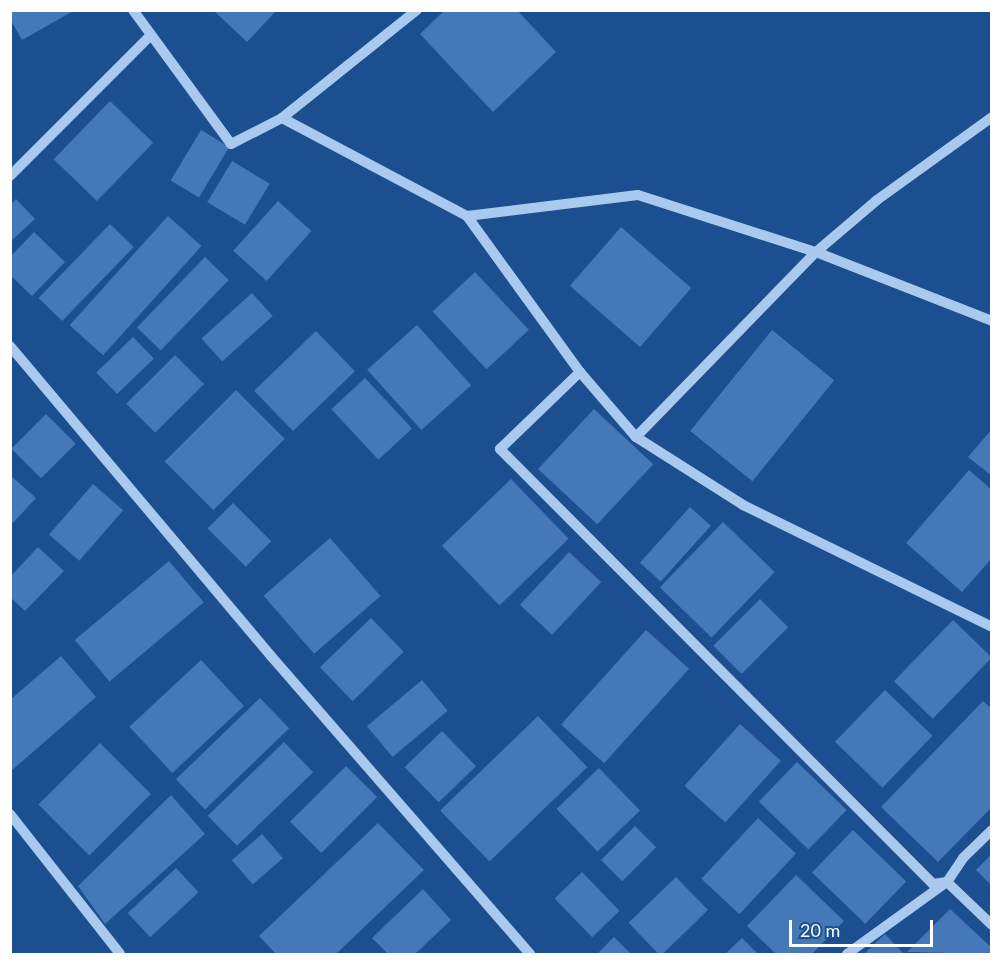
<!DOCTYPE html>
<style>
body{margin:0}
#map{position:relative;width:1002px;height:965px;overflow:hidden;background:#1b4f8f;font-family:Lato,sans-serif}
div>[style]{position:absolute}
.building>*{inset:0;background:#4478b7;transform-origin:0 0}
.minor>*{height:10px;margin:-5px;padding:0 5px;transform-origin:5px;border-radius:5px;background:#a9c9ee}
span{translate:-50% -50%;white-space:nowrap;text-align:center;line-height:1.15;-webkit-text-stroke:6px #1b4f8f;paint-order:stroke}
.frame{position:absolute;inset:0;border:12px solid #fff;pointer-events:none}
.scale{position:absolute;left:789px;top:920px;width:144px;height:27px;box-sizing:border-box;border:3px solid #fff;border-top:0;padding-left:8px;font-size:18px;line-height:21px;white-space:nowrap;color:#fff;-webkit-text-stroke:4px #1b4f8f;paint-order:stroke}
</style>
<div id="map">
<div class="building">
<div style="clip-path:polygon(10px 10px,75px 10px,22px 40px,10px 19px)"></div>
<div style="clip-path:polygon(213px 10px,277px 10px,247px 42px)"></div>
<div style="clip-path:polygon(445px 10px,517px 10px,556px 52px,493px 112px,420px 34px)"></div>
<div style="left:110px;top:101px;width:60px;height:81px;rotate:44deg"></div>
<div style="left:201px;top:130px;width:33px;height:59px;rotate:31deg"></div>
<div style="left:232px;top:161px;width:44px;height:48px;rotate:31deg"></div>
<div style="clip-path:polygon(16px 199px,35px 219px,10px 242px,10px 205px)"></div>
<div style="left:278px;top:201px;width:45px;height:67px;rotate:42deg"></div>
<div style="left:168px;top:216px;width:45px;height:147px;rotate:42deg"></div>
<div style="left:110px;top:224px;width:33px;height:103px;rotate:44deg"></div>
<div style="left:621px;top:227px;width:93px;height:78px;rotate:41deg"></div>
<div style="clip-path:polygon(34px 232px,65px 262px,32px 296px,10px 275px,10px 257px)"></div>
<div style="left:205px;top:257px;width:33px;height:98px;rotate:44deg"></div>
<div style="left:475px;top:272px;width:79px;height:58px;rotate:47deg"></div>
<div style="left:252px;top:293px;width:31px;height:68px;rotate:48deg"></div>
<div style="left:417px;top:325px;width:81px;height:67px;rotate:48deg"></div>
<div style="left:772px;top:330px;width:80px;height:130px;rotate:39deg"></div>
<div style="left:316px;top:331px;width:56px;height:86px;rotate:46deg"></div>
<div style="left:133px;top:337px;width:30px;height:51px;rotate:46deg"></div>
<div style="left:175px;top:355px;width:41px;height:69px;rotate:45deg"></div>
<div style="left:365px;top:378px;width:69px;height:46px;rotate:47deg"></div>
<div style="left:236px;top:390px;width:69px;height:101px;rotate:45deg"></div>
<div style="left:594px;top:409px;width:81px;height:82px;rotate:43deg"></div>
<div style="left:46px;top:414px;width:42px;height:49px;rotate:45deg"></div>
<div style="clip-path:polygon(992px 429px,992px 476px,968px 457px)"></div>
<div style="clip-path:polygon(969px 470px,992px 490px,992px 558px,962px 592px,906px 543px)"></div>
<div style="clip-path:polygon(10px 475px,36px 498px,13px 523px,10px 520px)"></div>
<div style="left:511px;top:479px;width:83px;height:96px;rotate:46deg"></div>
<div style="left:93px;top:484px;width:40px;height:67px;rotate:41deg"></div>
<div style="left:233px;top:503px;width:54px;height:36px;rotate:45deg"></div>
<div style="left:690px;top:507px;width:28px;height:75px;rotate:42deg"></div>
<div style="left:723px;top:522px;width:72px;height:91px;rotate:44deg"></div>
<div style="left:330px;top:538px;width:77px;height:88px;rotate:49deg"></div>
<div style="clip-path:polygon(38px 547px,64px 571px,25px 611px,10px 597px,10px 577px)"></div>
<div style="left:569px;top:552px;width:44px;height:72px;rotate:43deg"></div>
<div style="left:169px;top:561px;width:54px;height:123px;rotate:50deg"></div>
<div style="left:760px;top:599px;width:40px;height:66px;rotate:45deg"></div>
<div style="left:371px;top:618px;width:47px;height:71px;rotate:46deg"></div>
<div style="left:953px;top:620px;width:54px;height:85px;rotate:44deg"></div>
<div style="left:646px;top:630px;width:58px;height:127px;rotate:42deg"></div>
<div style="clip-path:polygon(61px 656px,96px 697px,10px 772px,10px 700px)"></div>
<div style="left:201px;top:660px;width:63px;height:98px;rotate:47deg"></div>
<div style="left:422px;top:680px;width:40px;height:72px;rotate:50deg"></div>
<div style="left:885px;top:690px;width:66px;height:72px;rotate:44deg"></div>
<div style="left:260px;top:698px;width:42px;height:117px;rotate:46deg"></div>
<div style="clip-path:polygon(983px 701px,992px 709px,992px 807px,938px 862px,881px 807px)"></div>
<div style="left:538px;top:716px;width:71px;height:136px;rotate:46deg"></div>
<div style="left:740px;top:724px;width:55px;height:83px;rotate:42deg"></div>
<div style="left:442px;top:731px;width:49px;height:52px;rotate:46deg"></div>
<div style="left:284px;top:742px;width:42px;height:106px;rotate:46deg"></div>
<div style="left:100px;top:743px;width:72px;height:87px;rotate:45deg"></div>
<div style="left:797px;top:762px;width:69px;height:55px;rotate:44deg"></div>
<div style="left:346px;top:766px;width:44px;height:79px;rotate:45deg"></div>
<div style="left:599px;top:768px;width:59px;height:59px;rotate:46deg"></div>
<div style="clip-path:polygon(171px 795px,205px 834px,105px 924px,78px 886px)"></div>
<div style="left:758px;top:818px;width:52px;height:83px;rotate:43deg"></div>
<div style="clip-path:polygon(378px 823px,424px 870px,336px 954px,276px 954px,259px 936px)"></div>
<div style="left:635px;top:826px;width:30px;height:48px;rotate:45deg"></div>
<div style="left:853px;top:830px;width:74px;height:59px;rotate:44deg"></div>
<div style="left:262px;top:834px;width:32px;height:40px;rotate:49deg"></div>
<div style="clip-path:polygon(992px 854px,992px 886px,976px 870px)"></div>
<div style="left:176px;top:868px;width:33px;height:66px;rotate:47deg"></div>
<div style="left:582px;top:872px;width:54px;height:38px;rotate:46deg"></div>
<div style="clip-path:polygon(796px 875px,844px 921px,812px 954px,776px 954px,747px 926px)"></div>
<div style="left:676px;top:877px;width:46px;height:66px;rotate:46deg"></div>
<div style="clip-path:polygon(423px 889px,451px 920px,415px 954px,388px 954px,372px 938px)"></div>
<div style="clip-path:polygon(950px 909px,992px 948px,992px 954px,907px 952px)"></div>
<div style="clip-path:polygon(885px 934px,904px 954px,864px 954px)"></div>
<div style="clip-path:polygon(614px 937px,631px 954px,597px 954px)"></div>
<div style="clip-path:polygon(742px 938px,758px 954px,725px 954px)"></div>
</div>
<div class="minor">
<div style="left:133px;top:10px;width:166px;rotate:53.8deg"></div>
<div style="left:231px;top:144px;width:57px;rotate:-27deg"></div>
<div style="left:282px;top:118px;width:209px;rotate:27.9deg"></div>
<div style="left:467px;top:216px;width:172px;rotate:-7deg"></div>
<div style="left:638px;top:195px;width:187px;rotate:17.8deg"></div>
<div style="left:816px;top:252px;width:189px;rotate:21.4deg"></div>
<div style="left:282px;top:118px;width:173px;rotate:-38.7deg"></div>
<div style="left:10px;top:176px;width:199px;rotate:-45deg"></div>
<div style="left:467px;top:216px;width:193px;rotate:54.1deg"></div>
<div style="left:580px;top:372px;width:86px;rotate:49.3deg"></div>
<div style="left:636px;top:437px;width:127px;rotate:32.4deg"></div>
<div style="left:743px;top:505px;width:277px;rotate:26.1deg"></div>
<div style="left:10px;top:346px;width:405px;rotate:49.9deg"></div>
<div style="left:271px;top:656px;width:395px;rotate:49deg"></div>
<div style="left:580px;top:372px;width:111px;rotate:136.1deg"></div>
<div style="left:500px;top:449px;width:614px;rotate:45.13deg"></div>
<div style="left:933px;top:884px;width:14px;rotate:-8deg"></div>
<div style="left:947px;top:882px;width:62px;rotate:43.7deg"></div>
<div style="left:636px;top:437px;width:258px;rotate:-45.8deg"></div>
<div style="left:816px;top:252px;width:80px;rotate:-40.4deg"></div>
<div style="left:877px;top:200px;width:142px;rotate:-35.8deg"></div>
<div style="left:10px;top:814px;width:178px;rotate:51.8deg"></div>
<div style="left:847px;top:954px;width:123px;rotate:-35.8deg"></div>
<div style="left:947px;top:882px;width:29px;rotate:-56deg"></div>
<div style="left:963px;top:858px;width:40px;rotate:-44deg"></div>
</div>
<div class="frame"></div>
<div class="scale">20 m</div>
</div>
